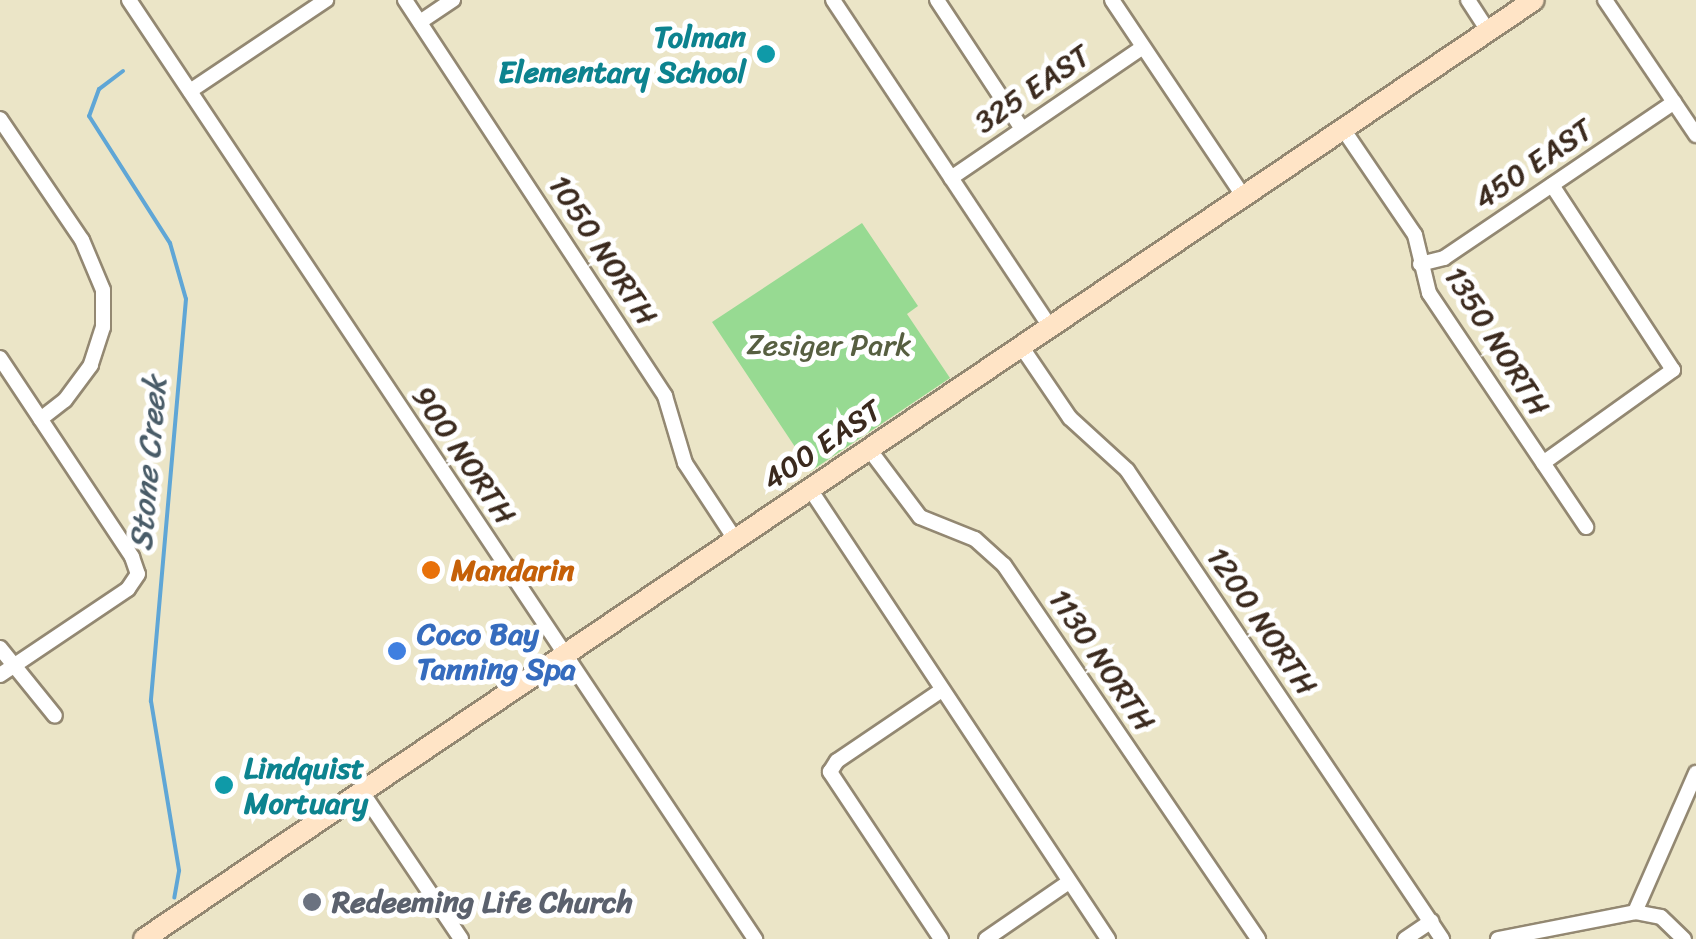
<!DOCTYPE html>
<style>
body{margin:0}
#map{position:relative;width:1696px;height:939px;overflow:hidden;background:#ebe5c7;font-family:Sriracha,sans-serif}
div>[style]{position:absolute}
.green>*{inset:0;background:#97da92}
.stream>*{height:4px;margin:-2px;padding:0 2px;transform-origin:2px;border-radius:2px;background:#5fa6d6}
.roads{filter:drop-shadow(2px 0 #938872) drop-shadow(-2px 0 #938872) drop-shadow(0 2px #938872) drop-shadow(0 -2px #938872)}
.minor>*{height:14px;margin:-7px;padding:0 7px;transform-origin:7px;border-radius:7px;background:#fff}
.secondary>*{height:20px;margin:-10px;padding:0 10px;transform-origin:10px;border-radius:10px;background:#ffe4c6}
.dots>*{width:28px;height:28px;translate:-50% -50%;box-sizing:border-box;border:5px solid #fff;border-radius:50%}
span{translate:-50% -50%;white-space:nowrap;text-align:center;line-height:1.15;-webkit-text-stroke:10px #fff;paint-order:stroke}
.culture-label{font-size:30px;color:#0d838f;font-weight:700}
.right{translate:-100% -50%;text-align:right}
.left{translate:0 -50%;text-align:left}
.street-label{font-size:30px;color:#3b2a1e}
.park-label{font-size:30px;color:#575f41}
.food-label{font-size:30px;color:#c56008;font-weight:700}
.shop-label{font-size:30px;color:#366cbe;font-weight:700}
.worship-label{font-size:30px;color:#5b616d;font-weight:700}
.water-label{font-size:32px;color:#495c68;font-style:italic}
</style>
<div id="map">
<div class="green">
<div style="clip-path:polygon(862px 223px,918px 306px,907px 314px,950px 378px,811px 471px,712px 322px)"></div>
</div>
<div class="stream">
<div style="left:123px;top:71px;width:30px;rotate:143deg"></div>
<div style="left:99px;top:89px;width:29px;rotate:110deg"></div>
<div style="left:89px;top:116px;width:151px;rotate:57.5deg"></div>
<div style="left:170px;top:243px;width:58px;rotate:74.1deg"></div>
<div style="left:186px;top:299px;width:404px;rotate:95deg"></div>
<div style="left:151px;top:701px;width:172px;rotate:80.6deg"></div>
<div style="left:179px;top:871px;width:27px;rotate:100deg"></div>
</div>
<div class="roads">
<div class="minor">
<div style="left:129px;top:0;width:1129px;rotate:56.31deg"></div>
<div style="left:405px;top:0;width:474px;rotate:56.7deg"></div>
<div style="left:665px;top:396px;width:70px;rotate:73.4deg"></div>
<div style="left:685px;top:463px;width:91px;rotate:56.7deg"></div>
<div style="left:833px;top:0;width:392px;rotate:56.4deg"></div>
<div style="left:937px;top:0;width:154px;rotate:56.6deg"></div>
<div style="left:1112px;top:0;width:236px;rotate:56.2deg"></div>
<div style="left:1468px;top:0;width:37px;rotate:57deg"></div>
<div style="left:1605px;top:0;width:163px;rotate:56deg"></div>
<div style="left:420px;top:22px;width:40px;rotate:-34deg"></div>
<div style="left:190px;top:91px;width:164px;rotate:-33.8deg"></div>
<div style="left:0;top:119px;width:146px;rotate:55.9deg"></div>
<div style="left:82px;top:240px;width:54px;rotate:67.2deg"></div>
<div style="left:103px;top:290px;width:37px;rotate:90deg"></div>
<div style="left:103px;top:327px;width:40px;rotate:108deg"></div>
<div style="left:91px;top:365px;width:44px;rotate:126.6deg"></div>
<div style="left:65px;top:400px;width:31px;rotate:142deg"></div>
<div style="left:1343px;top:129px;width:128px;rotate:55.8deg"></div>
<div style="left:1415px;top:235px;width:60px;rotate:76.4deg"></div>
<div style="left:1429px;top:293px;width:282px;rotate:56.1deg"></div>
<div style="left:951px;top:178px;width:232px;rotate:-34.3deg"></div>
<div style="left:1420px;top:264px;width:25px;rotate:-14deg"></div>
<div style="left:1444px;top:258px;width:278px;rotate:-34.1deg"></div>
<div style="left:1021px;top:346px;width:87px;rotate:55.8deg"></div>
<div style="left:1070px;top:418px;width:77px;rotate:42.4deg"></div>
<div style="left:1127px;top:470px;width:565px;rotate:56.11deg"></div>
<div style="left:0;top:358px;width:239px;rotate:56.4deg"></div>
<div style="left:132px;top:557px;width:18px;rotate:71deg"></div>
<div style="left:138px;top:574px;width:18px;rotate:124deg"></div>
<div style="left:128px;top:589px;width:154px;rotate:146.1deg"></div>
<div style="left:869px;top:449px;width:85px;rotate:53.1deg"></div>
<div style="left:920px;top:517px;width:59px;rotate:21.8deg"></div>
<div style="left:975px;top:539px;width:39px;rotate:42deg"></div>
<div style="left:1004px;top:565px;width:452px;rotate:55.8deg"></div>
<div style="left:1543px;top:463px;width:160px;rotate:-35.6deg"></div>
<div style="left:1673px;top:370px;width:221px;rotate:-123.2deg"></div>
<div style="left:810px;top:489px;width:540px;rotate:56.49deg"></div>
<div style="left:0;top:648px;width:87px;rotate:51deg"></div>
<div style="left:362px;top:792px;width:177px;rotate:56deg"></div>
<div style="left:1635px;top:912px;width:152px;rotate:-66.3deg"></div>
<div style="left:941px;top:939px;width:201px;rotate:-123.6deg"></div>
<div style="left:830px;top:772px;width:13px;rotate:-58deg"></div>
<div style="left:837px;top:761px;width:127px;rotate:-34.1deg"></div>
<div style="left:986px;top:939px;width:101px;rotate:-34.5deg"></div>
<div style="left:1405px;top:939px;width:32px;rotate:-34deg"></div>
<div style="left:1498px;top:939px;width:140px;rotate:-11.1deg"></div>
<div style="left:1635px;top:912px;width:26px;rotate:11deg"></div>
<div style="left:1661px;top:917px;width:32px;rotate:44deg"></div>
</div>
<div class="secondary">
<div style="left:144px;top:939px;width:1677px;rotate:-34.04deg"></div>
</div>
</div>
<div class="dots">
<div style="left:766px;top:54px;background:#0f9aa8"></div>
<div style="left:431px;top:570px;background:#e8710a"></div>
<div style="left:397px;top:651px;background:#3f7fe0"></div>
<div style="left:224px;top:785px;background:#0f9aa8"></div>
<div style="left:312px;top:902px;background:#6b7280"></div>
</div>
<div class="culture-label">
<span class="right" style="left:746px;top:54px">Tolman<br>Elementary School</span>
<span class="left" style="left:244px;top:785px">Lindquist<br>Mortuary</span>
</div>
<div class="street-label">
<span style="left:1032px;top:89px;rotate:-34deg">325 EAST</span>
<span style="left:1533px;top:164px;rotate:-34deg">450 EAST</span>
<span style="left:603px;top:250px;rotate:57deg">1050 NORTH</span>
<span style="left:1497px;top:341px;rotate:58deg">1350 NORTH</span>
<span style="left:822px;top:445px;rotate:-34deg">400 EAST</span>
<span style="left:464px;top:455px;rotate:56deg">900 NORTH</span>
<span style="left:1262px;top:621px;rotate:56deg">1200 NORTH</span>
<span style="left:1102px;top:660px;rotate:56deg">1130 NORTH</span>
</div>
<div class="park-label">
<span style="left:829px;top:345px">Zesiger Park</span>
</div>
<div class="food-label">
<span class="left" style="left:451px;top:570px">Mandarin</span>
</div>
<div class="shop-label">
<span class="left" style="left:417px;top:651px">Coco Bay<br>Tanning Spa</span>
</div>
<div class="worship-label">
<span class="left" style="left:332px;top:902px">Redeeming Life Church</span>
</div>
<div class="water-label">
<span style="left:149px;top:464px;rotate:-85deg">Stone Creek</span>
</div>
</div>
